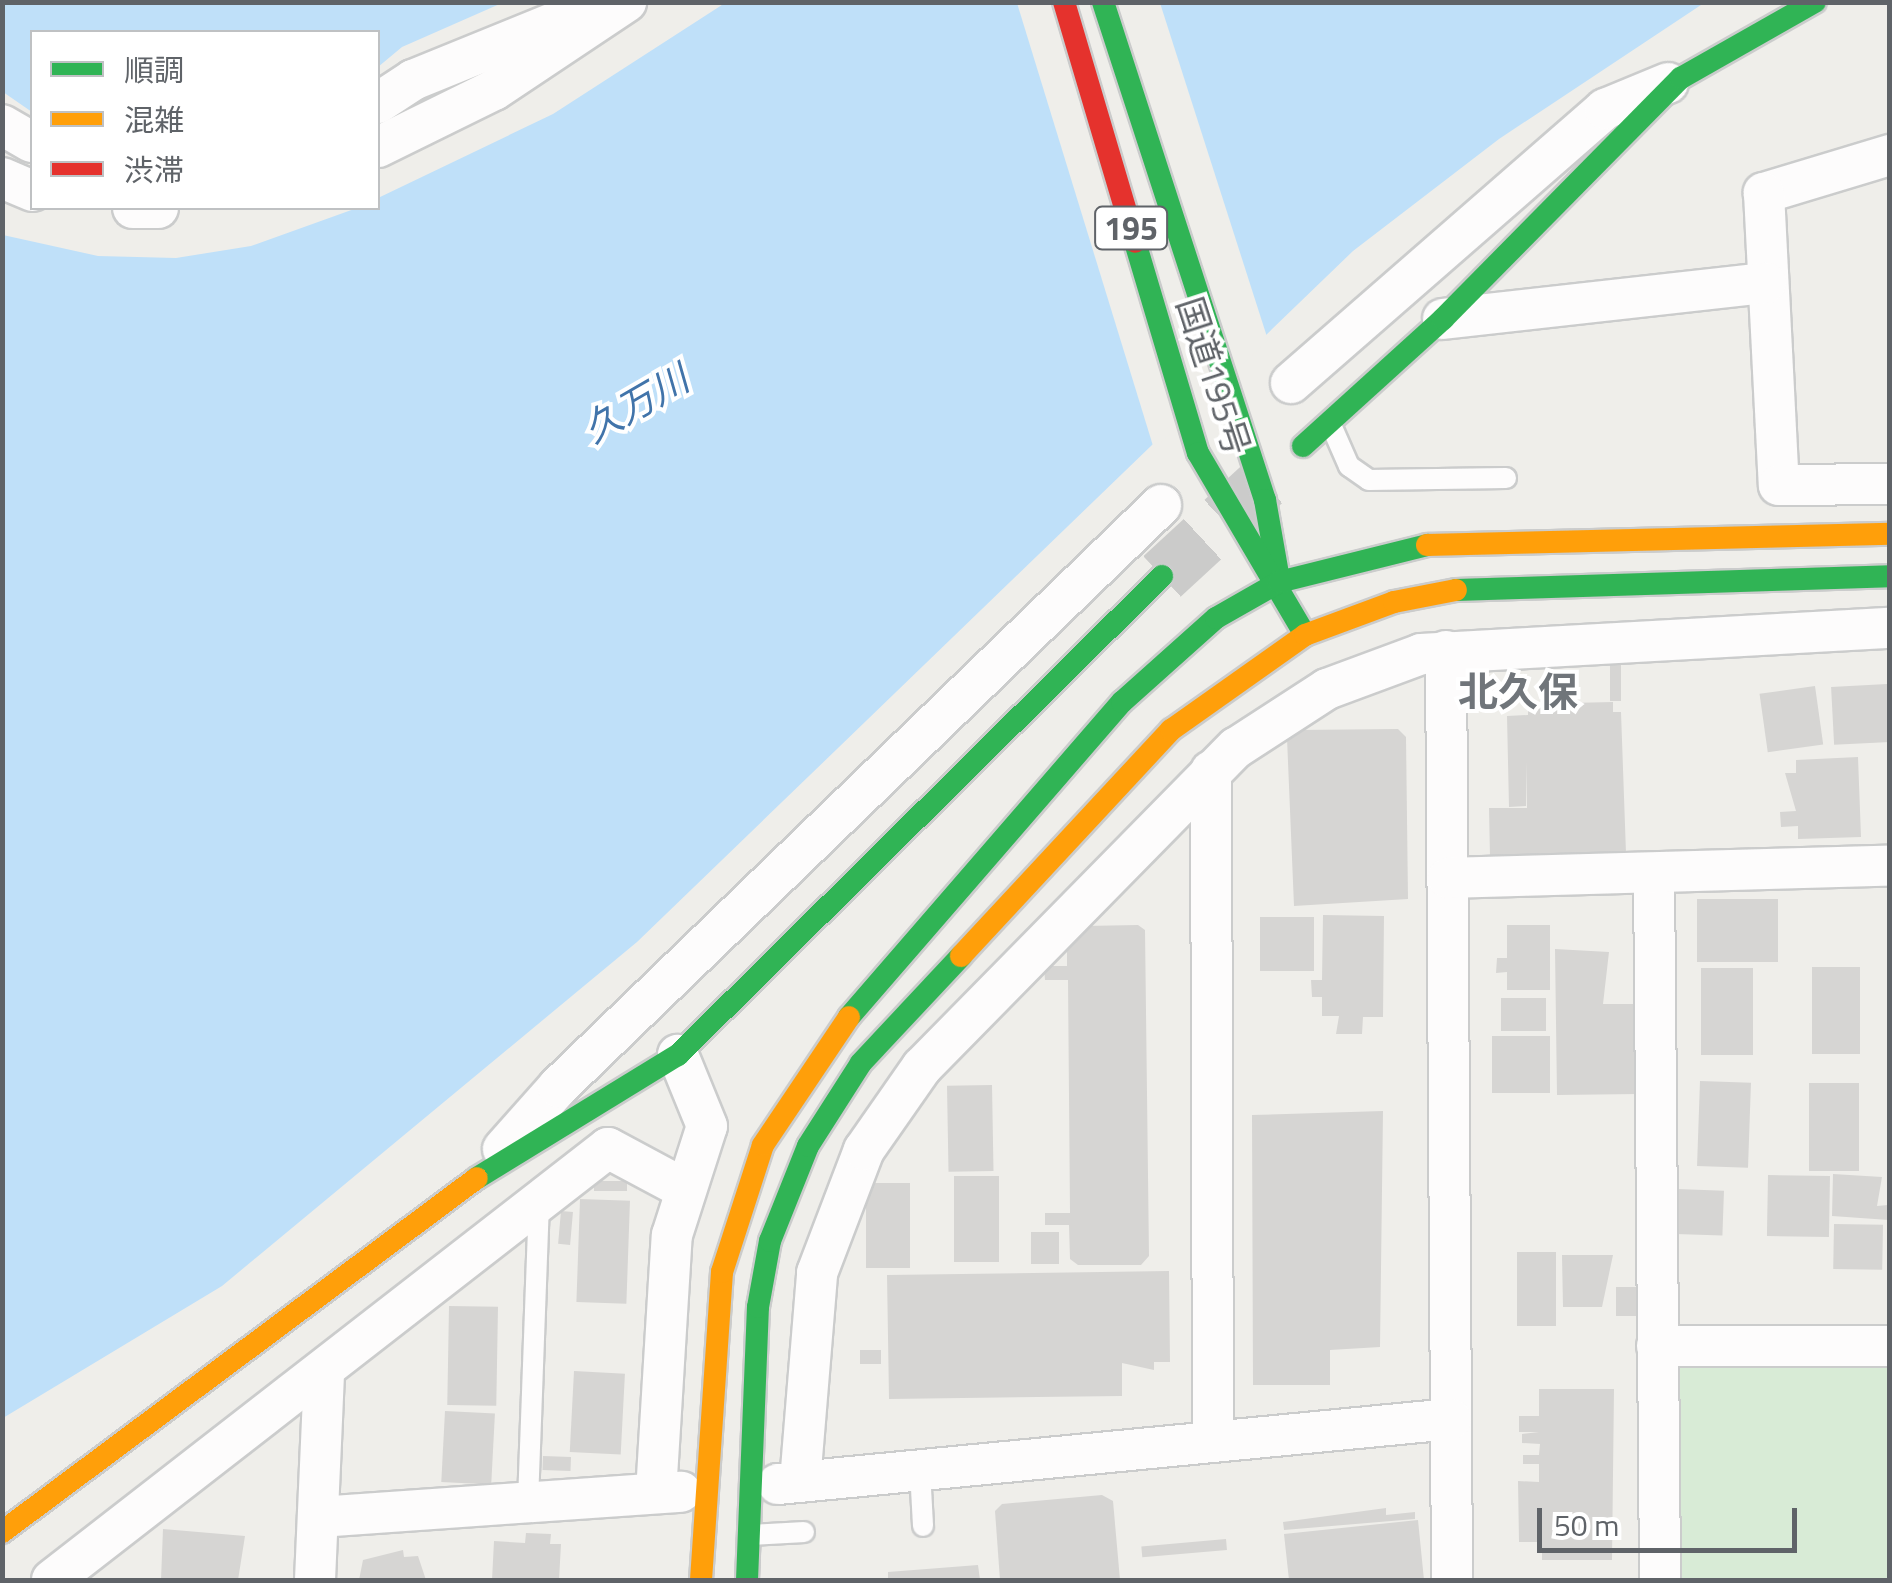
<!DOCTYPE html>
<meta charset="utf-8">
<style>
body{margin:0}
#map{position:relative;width:1892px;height:1583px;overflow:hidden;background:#efeeea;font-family:"Titillium Web","Noto Sans JP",sans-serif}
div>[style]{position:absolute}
.green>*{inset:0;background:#d8ebd6}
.water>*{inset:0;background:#bfe0f9}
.pier>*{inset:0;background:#efeeea}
.building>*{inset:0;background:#d6d5d3;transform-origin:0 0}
.secondary-tunnel>*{height:55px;margin-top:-27.5px;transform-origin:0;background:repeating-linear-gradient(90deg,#cbcbca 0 55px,transparent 0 83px)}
.roads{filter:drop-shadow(2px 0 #cbcccc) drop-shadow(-2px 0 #cbcccc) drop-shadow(0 2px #cbcccc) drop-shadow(0 -2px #cbcccc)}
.lane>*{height:20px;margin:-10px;padding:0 10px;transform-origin:10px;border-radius:10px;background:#fdfcfc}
.street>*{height:40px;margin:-20px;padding:0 20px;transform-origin:20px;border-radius:20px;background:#fdfcfc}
.fast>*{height:22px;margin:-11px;padding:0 11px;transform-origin:11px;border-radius:11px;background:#30b455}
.slow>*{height:22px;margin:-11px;padding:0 11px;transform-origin:11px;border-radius:11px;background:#ff9f0a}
.jam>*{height:22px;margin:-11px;padding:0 11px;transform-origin:11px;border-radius:11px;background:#e5322d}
span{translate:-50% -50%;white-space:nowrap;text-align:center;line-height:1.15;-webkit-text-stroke:8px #fff;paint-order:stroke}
.shield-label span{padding:2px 8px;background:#fff;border:2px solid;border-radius:8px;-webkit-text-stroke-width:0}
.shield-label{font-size:32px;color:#5f6368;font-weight:700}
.street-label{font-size:35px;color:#5f6368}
.water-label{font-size:38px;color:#4174aa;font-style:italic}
.quarter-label{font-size:40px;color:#70757a;font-weight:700}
.frame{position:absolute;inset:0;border:5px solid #5f6368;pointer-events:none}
.legend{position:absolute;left:30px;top:30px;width:350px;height:180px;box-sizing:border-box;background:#fff;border:2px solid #bfc1c3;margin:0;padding:12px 18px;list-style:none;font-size:30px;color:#5f6368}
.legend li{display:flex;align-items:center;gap:20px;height:50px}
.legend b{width:50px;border:2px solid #bfc1c3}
.scale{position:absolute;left:1537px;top:1508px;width:260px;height:45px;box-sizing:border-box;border:5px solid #5f6368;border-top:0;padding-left:12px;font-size:30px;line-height:35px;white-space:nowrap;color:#5f6368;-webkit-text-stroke:8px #fff;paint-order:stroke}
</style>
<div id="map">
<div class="green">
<div style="clip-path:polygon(1876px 1358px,1889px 1367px,1889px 1580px,1676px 1580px,1675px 1372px,1684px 1359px)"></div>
</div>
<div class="water">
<div style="clip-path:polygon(3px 2px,502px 2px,502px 3px,402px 47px,378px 67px,378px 32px,32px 32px,32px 112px,3px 92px)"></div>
<div style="clip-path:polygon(725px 3px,1704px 3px,1499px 139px,1353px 251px,637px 942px,222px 1286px,3px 1418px,3px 235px,98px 256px,176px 258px,251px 246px,357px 208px,378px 208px,378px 198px,553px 114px)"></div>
</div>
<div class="pier">
<div style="clip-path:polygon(1017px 3px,1160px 3px,1268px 340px,1154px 449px)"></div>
</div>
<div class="building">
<div style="left:1610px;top:660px;width:11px;height:41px"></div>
<div style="left:1887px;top:684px;width:58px;height:56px;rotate:87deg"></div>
<div style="left:1815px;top:686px;width:59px;height:56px;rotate:82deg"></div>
<div style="clip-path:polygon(1613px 702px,1613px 712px,1621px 712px,1626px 853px,1490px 857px,1489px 808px,1527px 808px,1526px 762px,1526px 806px,1509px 807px,1507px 716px,1528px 715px,1528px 704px)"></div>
<div style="clip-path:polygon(1398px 729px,1406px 737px,1408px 899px,1294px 906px,1287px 738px,1297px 730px)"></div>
<div style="clip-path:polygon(1858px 757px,1861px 837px,1798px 839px,1798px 826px,1781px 827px,1780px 812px,1796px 811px,1785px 773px,1796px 773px,1796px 760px)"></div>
<div style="left:1778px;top:899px;width:63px;height:81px;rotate:90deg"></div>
<div style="clip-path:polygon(1323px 915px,1384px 916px,1383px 1017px,1363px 1017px,1362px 1034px,1336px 1034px,1339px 1016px,1322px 1016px,1322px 997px,1312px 997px,1311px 980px,1322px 980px)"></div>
<div style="left:1260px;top:917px;width:54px;height:54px"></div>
<div style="clip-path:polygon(1138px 925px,1145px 930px,1149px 1256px,1141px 1265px,1078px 1265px,1070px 1259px,1069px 1225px,1045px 1225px,1045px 1213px,1070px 1213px,1068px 980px,1045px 980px,1044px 966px,1067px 966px,1067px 944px,1084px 926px)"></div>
<div style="clip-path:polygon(1507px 925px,1550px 925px,1550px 990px,1507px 990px,1507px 972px,1496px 973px,1497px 958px,1507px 958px)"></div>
<div style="clip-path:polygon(1555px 949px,1609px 952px,1603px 1004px,1637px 1004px,1638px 1094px,1557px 1095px)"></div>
<div style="left:1812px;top:967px;width:48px;height:87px"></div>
<div style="left:1701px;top:968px;width:52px;height:87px"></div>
<div style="left:1546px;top:998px;width:33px;height:45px;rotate:90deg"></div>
<div style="left:1492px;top:1036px;width:58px;height:57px"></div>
<div style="left:1700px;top:1081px;width:51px;height:85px;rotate:2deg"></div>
<div style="left:1809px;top:1083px;width:50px;height:88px"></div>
<div style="left:992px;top:1085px;width:86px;height:45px;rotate:89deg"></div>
<div style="clip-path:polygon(1383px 1111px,1380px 1347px,1330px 1350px,1330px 1385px,1253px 1385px,1252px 1115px)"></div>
<div style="clip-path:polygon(1833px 1174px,1882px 1177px,1877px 1206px,1888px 1205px,1889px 1220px,1832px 1216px)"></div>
<div style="left:1768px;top:1175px;width:62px;height:61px;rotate:1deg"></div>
<div style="left:999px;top:1176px;width:86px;height:45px;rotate:90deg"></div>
<div style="left:594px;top:1181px;width:33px;height:10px"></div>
<div style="left:866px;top:1183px;width:44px;height:85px"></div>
<div style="left:1677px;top:1189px;width:47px;height:45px;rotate:2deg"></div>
<div style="left:580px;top:1199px;width:50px;height:103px;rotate:2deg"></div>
<div style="left:561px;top:1211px;width:12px;height:33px;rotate:5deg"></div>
<div style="left:1834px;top:1224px;width:49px;height:45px;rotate:1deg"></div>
<div style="left:1031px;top:1232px;width:28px;height:32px"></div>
<div style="left:1517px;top:1252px;width:39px;height:74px"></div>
<div style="clip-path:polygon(1562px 1255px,1613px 1255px,1602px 1307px,1563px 1307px)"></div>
<div style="clip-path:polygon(1169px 1271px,1170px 1362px,1154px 1362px,1154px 1370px,1122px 1363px,1122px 1396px,889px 1399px,887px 1275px)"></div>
<div style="left:1616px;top:1287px;width:23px;height:29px"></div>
<div style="left:449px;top:1306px;width:49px;height:99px;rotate:1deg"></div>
<div style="left:860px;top:1350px;width:21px;height:14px"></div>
<div style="left:574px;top:1371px;width:51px;height:81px;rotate:3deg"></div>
<div style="clip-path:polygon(1539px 1389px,1614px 1389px,1612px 1560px,1542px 1560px,1542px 1542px,1519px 1542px,1518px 1481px,1539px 1482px,1539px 1464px,1523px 1464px,1523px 1455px,1539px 1455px,1540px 1444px,1522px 1443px,1522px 1434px,1539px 1432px,1519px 1432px,1519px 1416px,1539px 1416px)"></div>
<div style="left:445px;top:1411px;width:50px;height:71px;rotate:3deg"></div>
<div style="left:543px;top:1456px;width:28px;height:14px;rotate:2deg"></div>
<div style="clip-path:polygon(1102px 1495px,1113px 1501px,1120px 1580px,1000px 1580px,995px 1511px,1002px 1504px)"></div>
<div style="clip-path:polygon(1386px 1508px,1386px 1515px,1415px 1512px,1415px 1519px,1284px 1530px,1283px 1522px)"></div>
<div style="clip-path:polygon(1418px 1520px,1424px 1580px,1289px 1580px,1284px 1534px)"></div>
<div style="clip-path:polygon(163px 1529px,245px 1536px,238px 1580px,161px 1580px)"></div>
<div style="clip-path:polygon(526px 1533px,551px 1534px,550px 1544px,561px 1544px,559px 1580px,492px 1580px,494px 1541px,525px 1543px)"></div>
<div style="left:1226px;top:1539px;width:11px;height:85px;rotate:85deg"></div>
<div style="clip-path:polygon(403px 1550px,404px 1557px,418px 1556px,426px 1580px,359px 1580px,363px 1560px)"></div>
<div style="clip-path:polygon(978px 1565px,980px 1580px,888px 1580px,888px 1572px)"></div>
</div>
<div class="secondary-tunnel">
<div style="left:1162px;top:576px;width:142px;rotate:-42.7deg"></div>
</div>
<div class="roads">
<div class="lane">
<div style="left:1331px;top:425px;width:45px;rotate:66.3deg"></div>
<div style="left:1349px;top:466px;width:24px;rotate:35deg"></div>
<div style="left:1369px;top:480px;width:137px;rotate:-0.8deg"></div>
<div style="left:920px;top:1470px;width:56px;rotate:86.9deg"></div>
<div style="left:528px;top:1502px;width:298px;rotate:-87.9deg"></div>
<div style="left:751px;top:1535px;width:53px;rotate:-3.2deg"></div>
</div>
<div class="street">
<div style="left:378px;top:103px;width:42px;rotate:-33.3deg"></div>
<div style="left:413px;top:80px;width:207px;rotate:-22.1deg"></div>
<div style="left:2px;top:125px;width:34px;rotate:30deg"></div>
<div style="left:378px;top:147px;width:129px;rotate:-26.2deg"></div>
<div style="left:494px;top:90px;width:159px;rotate:-33.7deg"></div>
<div style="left:1890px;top:155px;width:132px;rotate:163.2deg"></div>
<div style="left:1764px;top:193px;width:292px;rotate:87.1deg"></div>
<div style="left:1779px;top:485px;width:111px;rotate:-0.5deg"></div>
<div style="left:2px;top:178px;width:33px;rotate:23deg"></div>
<div style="left:133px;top:208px;width:25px"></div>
<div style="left:1443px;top:319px;width:325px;rotate:-6.4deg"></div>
<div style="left:1291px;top:383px;width:417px;rotate:-41.1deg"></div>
<div style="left:1605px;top:109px;width:68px;rotate:-22.4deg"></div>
<div style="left:1446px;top:651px;width:929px;rotate:89.63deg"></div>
<div style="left:1211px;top:771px;width:670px;rotate:89.83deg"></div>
<div style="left:1654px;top:873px;width:707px;rotate:89.51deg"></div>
<div style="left:1448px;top:878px;width:442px;rotate:-1.6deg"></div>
<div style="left:503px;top:1149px;width:83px;rotate:-48.4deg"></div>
<div style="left:558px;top:1087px;width:838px;rotate:-43.98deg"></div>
<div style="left:1657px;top:1346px;width:233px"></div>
<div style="left:800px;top:1482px;width:210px;rotate:-85.3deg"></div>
<div style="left:817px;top:1273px;width:132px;rotate:-69.1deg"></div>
<div style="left:864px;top:1150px;width:101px;rotate:-55.1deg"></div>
<div style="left:922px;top:1067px;width:448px;rotate:-45.5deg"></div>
<div style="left:1236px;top:748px;width:108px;rotate:-33deg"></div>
<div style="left:1327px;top:689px;width:100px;rotate:-20.4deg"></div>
<div style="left:1421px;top:654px;width:470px;rotate:-3.2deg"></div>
<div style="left:778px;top:1484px;width:676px;rotate:-5.52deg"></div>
<div style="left:656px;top:1493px;width:258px;rotate:-86.5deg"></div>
<div style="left:672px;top:1235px;width:114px;rotate:-72.2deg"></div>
<div style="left:707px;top:1126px;width:77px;rotate:-112.2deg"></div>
<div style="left:319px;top:1517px;width:363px;rotate:-4deg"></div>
<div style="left:52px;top:1580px;width:704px;rotate:-37.85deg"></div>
<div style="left:608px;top:1148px;width:85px;rotate:28.1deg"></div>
<div style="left:315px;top:1580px;width:206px;rotate:-87.5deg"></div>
</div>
<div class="fast">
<div style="left:1103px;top:2px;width:524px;rotate:71.98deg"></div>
<div style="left:1265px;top:500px;width:75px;rotate:80deg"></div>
<div style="left:1135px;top:242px;width:220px;rotate:73.4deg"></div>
<div style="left:1198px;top:453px;width:211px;rotate:59.5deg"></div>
<div style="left:1303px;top:446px;width:189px;rotate:-42.2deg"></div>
<div style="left:1443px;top:319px;width:339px;rotate:-45.4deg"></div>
<div style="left:1681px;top:78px;width:154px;rotate:-29.6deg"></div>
<div style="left:1456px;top:590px;width:434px;rotate:-1.8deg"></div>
<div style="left:849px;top:1017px;width:417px;rotate:-49.1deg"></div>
<div style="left:1122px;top:702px;width:126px;rotate:-41.8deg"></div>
<div style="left:1216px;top:618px;width:73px;rotate:-29.7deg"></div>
<div style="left:1279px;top:582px;width:153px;rotate:-14deg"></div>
<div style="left:477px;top:1178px;width:236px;rotate:-31.5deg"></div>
<div style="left:678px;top:1055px;width:681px;rotate:-44.7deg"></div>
<div style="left:747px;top:1580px;width:273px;rotate:-87.7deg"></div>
<div style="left:758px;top:1307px;width:67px;rotate:-79.7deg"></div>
<div style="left:770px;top:1241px;width:102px;rotate:-68.2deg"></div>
<div style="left:808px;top:1146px;width:98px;rotate:-57.4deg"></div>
<div style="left:861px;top:1063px;width:146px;rotate:-46.9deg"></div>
</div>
<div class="slow">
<div style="left:1427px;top:545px;width:463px;rotate:-1.4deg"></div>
<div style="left:961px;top:956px;width:309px;rotate:-47.1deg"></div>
<div style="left:1171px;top:730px;width:164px;rotate:-35.3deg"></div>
<div style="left:1305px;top:635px;width:95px;rotate:-20.3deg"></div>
<div style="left:1394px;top:602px;width:63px;rotate:-11deg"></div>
<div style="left:2px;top:1532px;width:592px;rotate:-36.7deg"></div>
<div style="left:701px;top:1580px;width:309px;rotate:-86.1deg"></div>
<div style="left:722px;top:1272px;width:133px;rotate:-72.1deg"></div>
<div style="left:763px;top:1145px;width:154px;rotate:-56.1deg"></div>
</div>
<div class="jam">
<div style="left:1064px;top:2px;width:250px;rotate:73.5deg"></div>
</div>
</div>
<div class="shield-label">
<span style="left:1131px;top:228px">195</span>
</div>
<div class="street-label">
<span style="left:1214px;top:376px;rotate:72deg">国道195号</span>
</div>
<div class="water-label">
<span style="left:636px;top:404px;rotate:-30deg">久万川</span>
</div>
<div class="quarter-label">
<span style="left:1518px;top:692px">北久保</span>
</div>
<div class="frame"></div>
<ul class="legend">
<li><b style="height:12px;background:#30b455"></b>順調</li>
<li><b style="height:12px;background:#ff9f0a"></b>混雑</li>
<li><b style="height:12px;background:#e5322d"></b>渋滞</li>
</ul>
<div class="scale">50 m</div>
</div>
